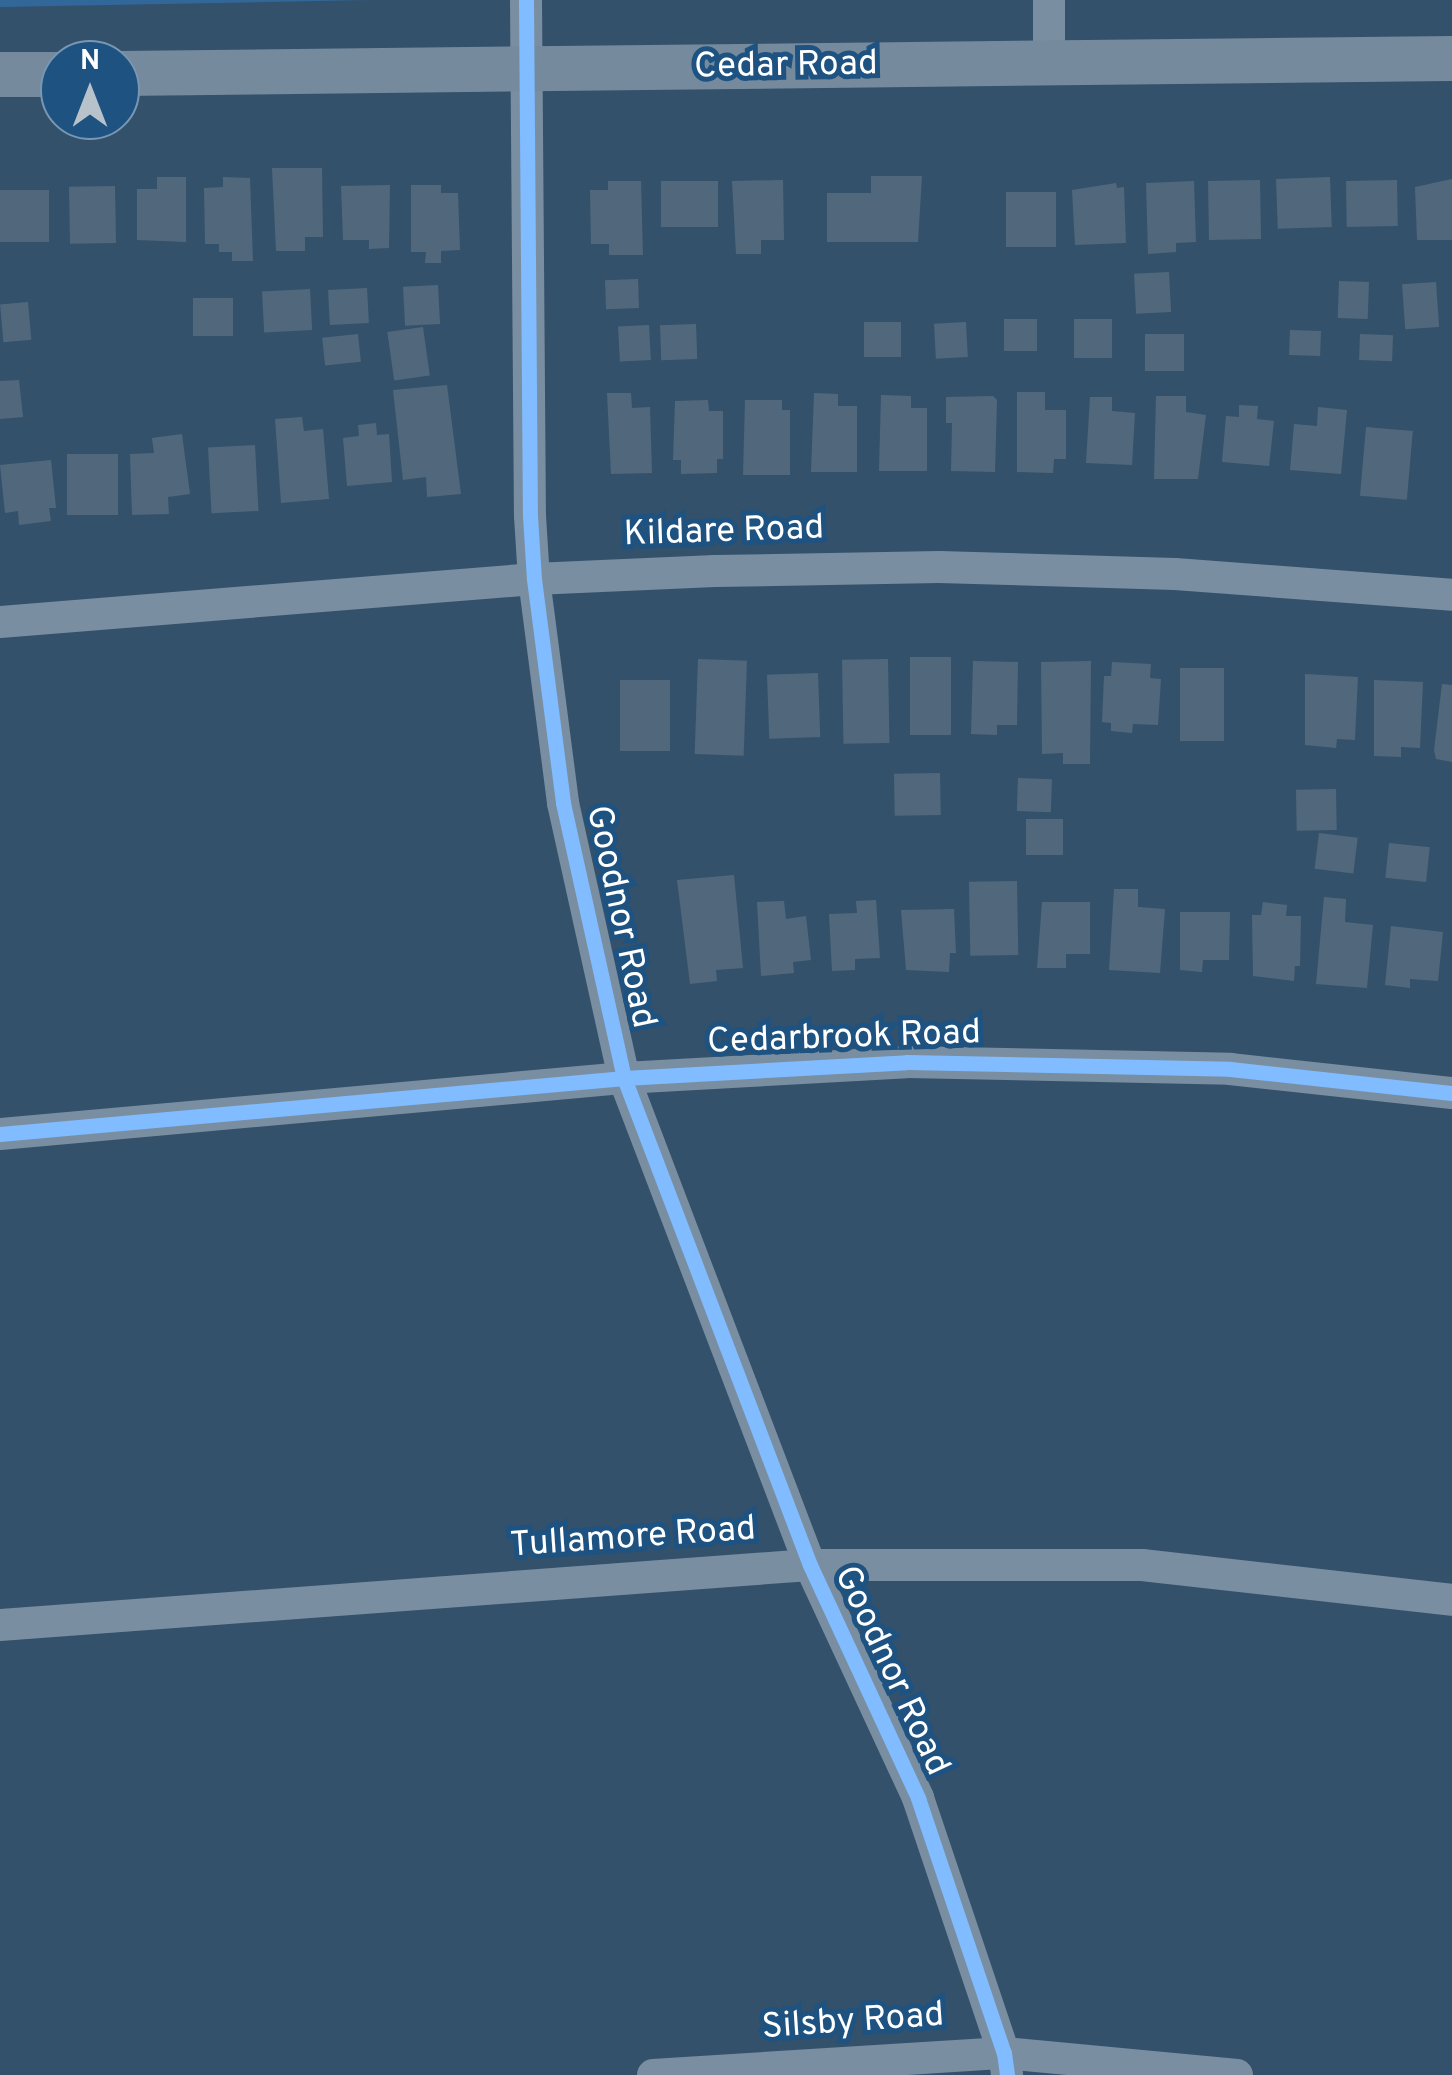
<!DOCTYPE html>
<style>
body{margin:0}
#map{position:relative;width:1452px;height:2075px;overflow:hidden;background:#34516b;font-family:Overpass,sans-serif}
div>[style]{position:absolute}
.green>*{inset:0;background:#326899}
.building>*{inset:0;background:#51687c;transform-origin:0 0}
.minor>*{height:32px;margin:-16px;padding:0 16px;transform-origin:16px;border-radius:16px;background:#7a8ea1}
.secondary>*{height:45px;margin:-22.5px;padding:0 22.5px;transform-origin:22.5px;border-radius:22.5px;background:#758a9d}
.cycleway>*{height:15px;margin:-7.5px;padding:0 7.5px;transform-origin:7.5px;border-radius:7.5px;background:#80bcff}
span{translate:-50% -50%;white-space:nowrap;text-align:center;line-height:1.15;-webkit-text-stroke:10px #1e5281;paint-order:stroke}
.street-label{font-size:35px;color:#fff}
.north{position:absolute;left:40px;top:40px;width:100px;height:100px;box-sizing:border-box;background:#1e5281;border:2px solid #7897b3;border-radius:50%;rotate:0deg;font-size:28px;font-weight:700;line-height:40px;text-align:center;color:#fff}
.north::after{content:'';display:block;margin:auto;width:35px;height:45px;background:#b8c2cb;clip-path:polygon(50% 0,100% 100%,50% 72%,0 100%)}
</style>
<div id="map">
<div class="green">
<div style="clip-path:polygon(0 0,369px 0,0 7px)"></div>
</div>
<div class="building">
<div style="clip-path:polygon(272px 168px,322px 168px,323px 237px,305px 237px,305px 251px,276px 251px)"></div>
<div style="clip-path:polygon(871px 176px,922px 176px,918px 242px,827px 242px,827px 193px,871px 193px)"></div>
<div style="clip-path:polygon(157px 177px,186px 177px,186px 242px,137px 240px,137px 189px,157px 189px)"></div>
<div style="clip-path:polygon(223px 177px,250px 178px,253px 261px,232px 261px,232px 252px,219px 252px,219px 244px,205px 244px,204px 188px,223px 187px)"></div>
<div style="left:1330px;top:177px;width:50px;height:54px;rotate:88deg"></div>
<div style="clip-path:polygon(1452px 179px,1452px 240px,1417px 240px,1415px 187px)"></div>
<div style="clip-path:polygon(783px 180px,784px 240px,761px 240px,761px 254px,736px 254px,732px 181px)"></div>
<div style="left:1260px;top:180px;width:59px;height:52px;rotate:89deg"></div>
<div style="left:1397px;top:180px;width:46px;height:51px;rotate:89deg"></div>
<div style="clip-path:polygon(608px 181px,641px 181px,643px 255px,609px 255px,609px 244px,591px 244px,590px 190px,608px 190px)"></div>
<div style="left:718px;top:181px;width:46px;height:57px;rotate:90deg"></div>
<div style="clip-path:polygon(1194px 181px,1196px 242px,1176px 243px,1176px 252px,1148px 254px,1146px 183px)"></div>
<div style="clip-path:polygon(1116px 183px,1117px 188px,1124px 187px,1126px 243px,1075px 245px,1072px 190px)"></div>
<div style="clip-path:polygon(390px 185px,389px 248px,369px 249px,369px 240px,343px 240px,341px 186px)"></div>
<div style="clip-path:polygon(411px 185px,441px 185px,441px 193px,458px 193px,460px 250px,441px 251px,441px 263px,425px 263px,426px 252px,411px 252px)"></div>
<div style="left:115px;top:186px;width:57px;height:46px;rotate:89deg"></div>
<div style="left:0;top:190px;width:49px;height:52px"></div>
<div style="left:1006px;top:192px;width:50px;height:55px"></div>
<div style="left:1169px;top:272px;width:40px;height:35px;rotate:87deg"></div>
<div style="left:638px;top:279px;width:29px;height:33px;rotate:88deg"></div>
<div style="left:1339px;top:281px;width:30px;height:37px;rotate:2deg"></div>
<div style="left:1436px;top:282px;width:45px;height:34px;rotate:86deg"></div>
<div style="left:438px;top:285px;width:39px;height:35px;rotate:87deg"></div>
<div style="left:367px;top:288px;width:35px;height:39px;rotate:87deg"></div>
<div style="left:310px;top:289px;width:41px;height:48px;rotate:87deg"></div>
<div style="left:193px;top:298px;width:40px;height:38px"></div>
<div style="left:28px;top:302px;width:38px;height:28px;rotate:85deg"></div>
<div style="left:1004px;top:319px;width:33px;height:32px"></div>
<div style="left:1074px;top:319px;width:38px;height:39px"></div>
<div style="left:864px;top:322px;width:37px;height:35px"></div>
<div style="left:966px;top:322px;width:35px;height:32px;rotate:87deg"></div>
<div style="left:696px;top:324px;width:35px;height:36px;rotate:88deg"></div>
<div style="left:649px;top:325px;width:35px;height:31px;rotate:87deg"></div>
<div style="left:423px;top:327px;width:49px;height:36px;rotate:82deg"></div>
<div style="left:1290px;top:330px;width:31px;height:25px;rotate:2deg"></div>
<div style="left:358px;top:334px;width:28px;height:36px;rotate:84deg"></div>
<div style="left:1145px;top:334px;width:39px;height:37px"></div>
<div style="left:1360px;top:334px;width:33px;height:26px;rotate:2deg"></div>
<div style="clip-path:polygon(19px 380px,23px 417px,0 419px,0 381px)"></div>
<div style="clip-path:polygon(447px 385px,461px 494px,427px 497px,426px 477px,403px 480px,393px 390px)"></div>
<div style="clip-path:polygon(1017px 392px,1045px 392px,1045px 410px,1066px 410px,1066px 459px,1054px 459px,1053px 473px,1017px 472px)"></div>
<div style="clip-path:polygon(607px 393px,631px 393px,632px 408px,650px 407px,652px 473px,611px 474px)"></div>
<div style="clip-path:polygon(814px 393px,838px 394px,838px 406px,857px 406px,857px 472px,811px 472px)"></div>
<div style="clip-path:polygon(881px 395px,911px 396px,911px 408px,927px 408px,927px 471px,879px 471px)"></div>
<div style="clip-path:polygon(993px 396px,997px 400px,995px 472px,951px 471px,952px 423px,946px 423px,946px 397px)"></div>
<div style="clip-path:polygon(1156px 396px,1186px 396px,1186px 412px,1206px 415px,1198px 479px,1154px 479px)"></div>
<div style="clip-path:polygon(1090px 397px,1112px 397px,1112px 411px,1135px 413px,1132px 465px,1086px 463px)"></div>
<div style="clip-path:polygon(708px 400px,709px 411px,723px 411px,723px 459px,717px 459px,717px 473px,681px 474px,681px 460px,673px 460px,675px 401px)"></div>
<div style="clip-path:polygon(745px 400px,782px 400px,782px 410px,790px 410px,790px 475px,743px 475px)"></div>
<div style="clip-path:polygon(1239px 405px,1258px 406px,1257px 419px,1274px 421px,1269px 466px,1222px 462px,1226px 416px,1239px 417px)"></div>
<div style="clip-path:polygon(1318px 407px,1347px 410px,1341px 474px,1290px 470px,1294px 424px,1317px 426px)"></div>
<div style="clip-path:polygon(302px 417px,304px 431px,323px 429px,329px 499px,281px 503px,275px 419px)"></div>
<div style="clip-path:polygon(376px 423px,377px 435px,389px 434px,392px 482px,347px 486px,343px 438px,359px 436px,358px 425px)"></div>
<div style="left:1366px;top:427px;width:47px;height:69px;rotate:5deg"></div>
<div style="clip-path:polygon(182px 434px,190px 494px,168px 497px,169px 514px,132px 515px,130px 454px,154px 453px,152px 438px)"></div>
<div style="left:255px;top:445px;width:66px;height:47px;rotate:87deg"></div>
<div style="left:118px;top:454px;width:61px;height:51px;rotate:90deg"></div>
<div style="clip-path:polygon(51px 460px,56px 508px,49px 508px,51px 521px,19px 525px,18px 511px,5px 513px,0 465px)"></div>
<div style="left:910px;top:657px;width:41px;height:78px"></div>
<div style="left:698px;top:659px;width:49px;height:95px;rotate:2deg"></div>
<div style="left:888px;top:659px;width:84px;height:46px;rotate:89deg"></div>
<div style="clip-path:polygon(973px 661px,1018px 662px,1017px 725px,997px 725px,997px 735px,971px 734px)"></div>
<div style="clip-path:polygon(1091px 661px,1090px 764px,1063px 764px,1063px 753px,1042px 754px,1041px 662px)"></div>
<div style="clip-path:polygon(1112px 662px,1151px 664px,1150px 678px,1161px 679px,1158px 725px,1133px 724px,1132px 733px,1111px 731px,1111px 723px,1102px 722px,1104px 676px,1111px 676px)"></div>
<div style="left:1180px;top:668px;width:44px;height:73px"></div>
<div style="left:818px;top:673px;width:64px;height:51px;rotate:88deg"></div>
<div style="clip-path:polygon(1305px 674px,1358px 677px,1355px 740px,1337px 739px,1336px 748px,1305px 745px)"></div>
<div style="left:620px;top:680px;width:50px;height:71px"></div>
<div style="clip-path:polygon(1374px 680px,1423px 682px,1420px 748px,1401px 747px,1401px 757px,1374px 756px)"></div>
<div style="clip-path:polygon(1442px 684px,1452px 685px,1452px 762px,1436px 759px,1434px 750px)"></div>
<div style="left:940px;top:773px;width:42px;height:46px;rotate:89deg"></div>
<div style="left:1018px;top:778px;width:34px;height:33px;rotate:2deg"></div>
<div style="left:1336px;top:789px;width:41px;height:40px;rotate:89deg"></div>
<div style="left:1026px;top:819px;width:37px;height:36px"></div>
<div style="left:1319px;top:833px;width:39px;height:36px;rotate:7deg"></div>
<div style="left:1389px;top:843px;width:41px;height:35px;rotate:6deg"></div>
<div style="clip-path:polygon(734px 875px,743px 968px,716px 970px,717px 981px,690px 984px,677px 880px)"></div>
<div style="left:1017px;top:881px;width:74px;height:48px;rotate:89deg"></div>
<div style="clip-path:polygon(1114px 889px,1138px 889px,1138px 907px,1165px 909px,1160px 973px,1109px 970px)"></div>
<div style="clip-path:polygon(1324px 897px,1346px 899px,1345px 922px,1373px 925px,1367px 988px,1316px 984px)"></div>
<div style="clip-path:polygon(876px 900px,880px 958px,855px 959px,855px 970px,832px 971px,829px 914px,857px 913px,856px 901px)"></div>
<div style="clip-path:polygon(784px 901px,786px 919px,806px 916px,811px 960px,793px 962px,794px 973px,761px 976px,757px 902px)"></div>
<div style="clip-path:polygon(1042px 902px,1090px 902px,1090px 954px,1066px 954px,1066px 968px,1037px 968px)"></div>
<div style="clip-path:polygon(1263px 902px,1287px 905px,1286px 916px,1301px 916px,1300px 966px,1295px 966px,1294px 981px,1253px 976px,1252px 915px,1261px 915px)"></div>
<div style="clip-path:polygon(954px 909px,956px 953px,950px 953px,949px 972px,906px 970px,901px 910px)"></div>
<div style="clip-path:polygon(1180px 912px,1230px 912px,1229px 960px,1203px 960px,1202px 972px,1180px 970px)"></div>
<div style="clip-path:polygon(1391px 926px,1443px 932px,1438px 981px,1410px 979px,1410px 988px,1385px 985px)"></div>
</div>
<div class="minor">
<div style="left:526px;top:0;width:516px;rotate:89.56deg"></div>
<div style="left:530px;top:516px;width:63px;rotate:86.4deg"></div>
<div style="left:534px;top:579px;width:226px;rotate:82.6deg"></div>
<div style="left:563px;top:803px;width:282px;rotate:77.5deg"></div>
<div style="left:624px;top:1078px;width:521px;rotate:69.1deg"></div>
<div style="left:810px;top:1565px;width:257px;rotate:65.1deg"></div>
<div style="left:918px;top:1798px;width:269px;rotate:71.4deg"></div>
<div style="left:1004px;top:2053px;width:22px;rotate:82deg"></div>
<div style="left:1049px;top:63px;width:63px;rotate:-90deg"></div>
<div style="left:0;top:622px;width:536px;rotate:-4.6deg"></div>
<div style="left:534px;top:579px;width:181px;rotate:-2.5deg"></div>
<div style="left:715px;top:571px;width:224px;rotate:-1deg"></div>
<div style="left:939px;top:567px;width:236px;rotate:1.7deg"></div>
<div style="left:1175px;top:574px;width:278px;rotate:4.3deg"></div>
<div style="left:0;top:1134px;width:627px;rotate:-5.13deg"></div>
<div style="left:624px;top:1078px;width:283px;rotate:-3.2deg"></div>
<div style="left:907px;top:1062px;width:323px;rotate:1.2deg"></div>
<div style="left:1230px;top:1069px;width:223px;rotate:6.2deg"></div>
<div style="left:0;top:1625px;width:812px;rotate:-4.24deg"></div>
<div style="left:810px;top:1565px;width:332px"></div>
<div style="left:1142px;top:1565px;width:312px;rotate:6.4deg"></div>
<div style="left:653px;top:2075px;width:352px;rotate:-3.6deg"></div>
<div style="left:1004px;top:2053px;width:234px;rotate:5.4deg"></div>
</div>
<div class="secondary">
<div style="left:120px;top:73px;width:1332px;rotate:-0.65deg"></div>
<div style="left:0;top:74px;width:60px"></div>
</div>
<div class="cycleway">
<div style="left:526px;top:0;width:516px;rotate:89.56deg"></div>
<div style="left:530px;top:516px;width:63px;rotate:86.4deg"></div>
<div style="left:534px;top:579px;width:226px;rotate:82.6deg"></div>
<div style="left:563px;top:803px;width:282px;rotate:77.5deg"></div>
<div style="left:624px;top:1078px;width:521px;rotate:69.1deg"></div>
<div style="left:810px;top:1565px;width:257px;rotate:65.1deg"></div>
<div style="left:918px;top:1798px;width:269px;rotate:71.4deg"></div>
<div style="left:1004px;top:2053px;width:22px;rotate:82deg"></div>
<div style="left:0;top:1134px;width:627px;rotate:-5.13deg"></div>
<div style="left:624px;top:1078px;width:283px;rotate:-3.2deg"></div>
<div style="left:907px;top:1062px;width:323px;rotate:1.2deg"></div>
<div style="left:1230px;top:1069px;width:223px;rotate:6.2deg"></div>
</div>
<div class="street-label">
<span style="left:786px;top:66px;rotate:-1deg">Cedar Road</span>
<span style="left:724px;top:532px;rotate:-2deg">Kildare Road</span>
<span style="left:620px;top:917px;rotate:78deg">Goodnor Road</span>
<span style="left:844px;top:1038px;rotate:-2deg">Cedarbrook Road</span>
<span style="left:633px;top:1538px;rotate:-4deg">Tullamore Road</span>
<span style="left:891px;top:1671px;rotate:65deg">Goodnor Road</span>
<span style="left:853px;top:2022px;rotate:-4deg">Silsby Road</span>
</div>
<div class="north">N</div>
</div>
